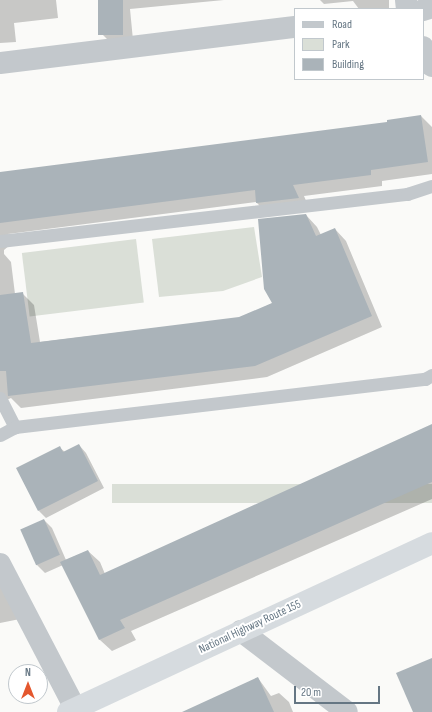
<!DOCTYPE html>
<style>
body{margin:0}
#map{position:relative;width:432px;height:712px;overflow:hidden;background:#fafaf8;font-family:"Sofia Sans Condensed",sans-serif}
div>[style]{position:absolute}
.green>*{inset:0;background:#dadfd7;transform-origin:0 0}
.shadow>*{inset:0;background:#0003}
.building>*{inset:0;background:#aab3b9;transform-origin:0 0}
.lane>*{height:13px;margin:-6.5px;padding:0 6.5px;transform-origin:6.5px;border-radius:6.5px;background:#c3c8cc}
.street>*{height:22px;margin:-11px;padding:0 11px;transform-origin:11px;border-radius:11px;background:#c3c8cc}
.highway>*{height:22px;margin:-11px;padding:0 11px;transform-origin:11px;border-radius:11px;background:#d6dbdf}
span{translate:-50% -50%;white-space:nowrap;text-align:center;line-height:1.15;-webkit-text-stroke:4px #fff;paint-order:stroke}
.street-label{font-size:12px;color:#657683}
.legend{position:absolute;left:294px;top:8px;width:130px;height:72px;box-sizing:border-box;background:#fff;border:1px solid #c1c8cd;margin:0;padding:5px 7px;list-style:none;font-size:12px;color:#657683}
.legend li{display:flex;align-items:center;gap:8px;height:20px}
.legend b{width:20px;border:1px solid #c1c8cd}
.north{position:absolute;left:8px;top:664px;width:40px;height:40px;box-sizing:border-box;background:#fff;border:1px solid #c1c8cd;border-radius:50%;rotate:0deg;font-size:11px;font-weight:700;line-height:16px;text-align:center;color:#657683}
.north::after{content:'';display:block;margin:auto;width:14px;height:18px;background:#e4572e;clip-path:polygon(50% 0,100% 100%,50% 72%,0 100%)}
.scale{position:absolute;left:294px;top:686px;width:86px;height:18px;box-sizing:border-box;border:2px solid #657683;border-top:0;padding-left:5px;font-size:12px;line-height:14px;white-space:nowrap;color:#657683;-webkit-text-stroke:3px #fff;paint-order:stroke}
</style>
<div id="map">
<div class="green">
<div style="clip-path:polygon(254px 227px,262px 277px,223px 291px,159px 297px,152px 239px)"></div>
<div style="left:136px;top:239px;width:64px;height:115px;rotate:83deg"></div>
<div style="left:432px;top:484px;width:19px;height:320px;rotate:90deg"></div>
</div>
<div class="shadow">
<div style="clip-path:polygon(0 0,56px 0,58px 18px,14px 23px,16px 42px,0 43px)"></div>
<div style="clip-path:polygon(99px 0,224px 0,130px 9px,133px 40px,111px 43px,103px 35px)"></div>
<div style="clip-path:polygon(320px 0,389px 0,389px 8px,359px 9px,353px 1px,324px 4px)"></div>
<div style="clip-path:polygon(421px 116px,432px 127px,432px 174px,382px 181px,382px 186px,304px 196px,310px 210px,269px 215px,256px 202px,8px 234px,10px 245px,4px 250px,4px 254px,11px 262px,15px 294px,22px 293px,34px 305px,40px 342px,240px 318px,273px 303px,306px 215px,317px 227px,321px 235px,335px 229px,346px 241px,382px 327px,267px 377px,21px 408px,11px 398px,0 403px,0 173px,388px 123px)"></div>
<div style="clip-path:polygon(432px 425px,432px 499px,131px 631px,136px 640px,112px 651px,100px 640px,63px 565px,45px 573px,37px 565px,44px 520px,52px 528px,66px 560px,88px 551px,100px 562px,105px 574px)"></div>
<div style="clip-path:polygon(79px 445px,86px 453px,104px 488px,46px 518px,39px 511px,59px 447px,65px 452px)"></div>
<div style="clip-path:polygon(0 582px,20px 619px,0 623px)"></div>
<div style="clip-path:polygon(258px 678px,271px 696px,279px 693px,289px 702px,293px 712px,184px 712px)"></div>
</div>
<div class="building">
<div style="left:98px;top:0;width:25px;height:35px"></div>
<div style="clip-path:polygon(421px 115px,428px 162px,371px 170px,371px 175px,293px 185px,299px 198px,256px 203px,255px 190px,0 223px,0 172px,387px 122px,387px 120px)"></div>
<div style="clip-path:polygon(306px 214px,316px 236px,335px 228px,372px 316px,255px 366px,8px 396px,6px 371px,0 371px,0 295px,23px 292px,31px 343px,239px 317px,272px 303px,264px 289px,258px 219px)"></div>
<div style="clip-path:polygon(432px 424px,432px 482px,120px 620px,125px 628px,99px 640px,60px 562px,88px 550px,100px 575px)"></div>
<div style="clip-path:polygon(79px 444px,98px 481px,38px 511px,16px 468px,60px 446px,63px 452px)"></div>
<div style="left:44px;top:519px;width:39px;height:26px;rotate:66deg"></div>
<div style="clip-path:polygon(432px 658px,432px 712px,413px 712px,396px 673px)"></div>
<div style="clip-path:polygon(258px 677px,274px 712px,182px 712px)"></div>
</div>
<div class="lane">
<div style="left:0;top:241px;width:410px;rotate:-6.6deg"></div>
<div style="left:407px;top:194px;width:26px;rotate:-18deg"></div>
<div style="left:0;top:398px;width:33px;rotate:63deg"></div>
<div style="left:0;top:435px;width:17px;rotate:-28deg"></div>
<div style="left:15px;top:427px;width:413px;rotate:-6.7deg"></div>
<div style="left:425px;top:379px;width:8px;rotate:-30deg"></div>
</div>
<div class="street">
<div style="left:406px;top:0;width:9px;rotate:84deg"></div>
<div style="left:423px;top:10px;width:9px;rotate:-18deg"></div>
<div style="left:423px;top:47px;width:21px;rotate:65deg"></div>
<div style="left:0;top:63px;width:297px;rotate:-7deg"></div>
<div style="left:0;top:564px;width:162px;rotate:62.5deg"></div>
<div style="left:241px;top:631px;width:133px;rotate:37.4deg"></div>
</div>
<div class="highway">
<div style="left:68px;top:712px;width:401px;rotate:-24.9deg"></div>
</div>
<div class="street-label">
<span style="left:250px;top:627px;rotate:-25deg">National Highway Route 155</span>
</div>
<ul class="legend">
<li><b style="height:5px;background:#c3c8cc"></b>Road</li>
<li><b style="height:11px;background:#dadfd7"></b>Park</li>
<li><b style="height:11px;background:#aab3b9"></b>Building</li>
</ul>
<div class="north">N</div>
<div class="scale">20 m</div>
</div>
